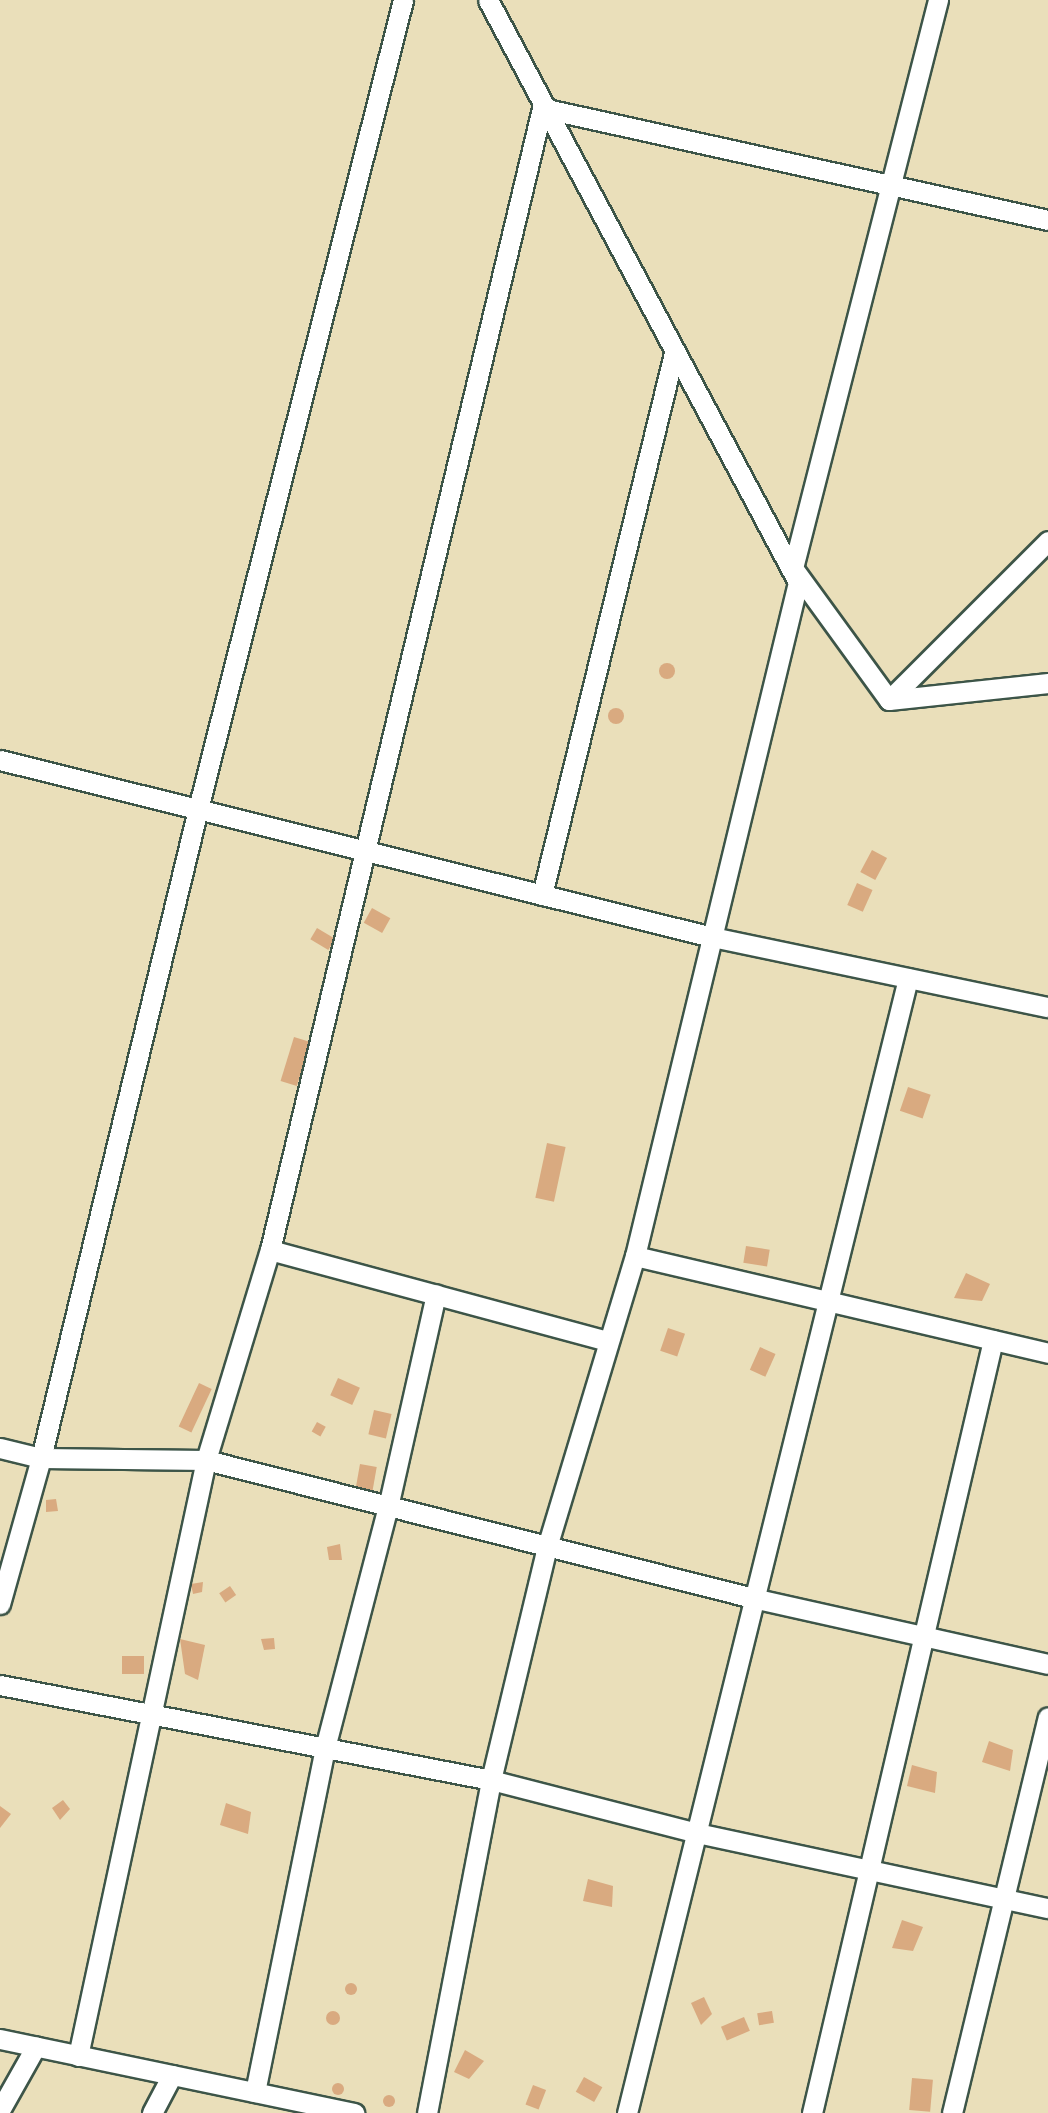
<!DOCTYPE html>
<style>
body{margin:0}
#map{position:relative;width:1048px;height:2113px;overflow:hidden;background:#eadfba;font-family:Dekko,sans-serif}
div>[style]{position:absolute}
.building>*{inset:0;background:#d9aa80;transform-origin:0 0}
.round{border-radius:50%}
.roads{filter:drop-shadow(2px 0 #3d5548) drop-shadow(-2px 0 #3d5548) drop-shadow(0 2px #3d5548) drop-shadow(0 -2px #3d5548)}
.minor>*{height:19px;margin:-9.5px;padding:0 9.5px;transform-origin:9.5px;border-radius:9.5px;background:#fff}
span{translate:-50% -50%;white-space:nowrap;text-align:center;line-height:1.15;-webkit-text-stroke:7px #fcf5e5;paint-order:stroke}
</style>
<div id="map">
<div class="building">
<div class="round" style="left:659px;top:663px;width:16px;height:16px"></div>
<div class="round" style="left:608px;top:708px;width:16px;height:16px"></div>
<div style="left:872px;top:850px;width:17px;height:25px;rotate:28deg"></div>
<div style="left:857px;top:883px;width:17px;height:24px;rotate:24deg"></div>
<div style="left:372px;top:908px;width:21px;height:17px;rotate:29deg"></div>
<div style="left:317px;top:928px;width:21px;height:13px;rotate:31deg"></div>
<div style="left:294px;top:1037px;width:17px;height:46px;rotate:17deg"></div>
<div style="left:908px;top:1087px;width:24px;height:25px;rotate:19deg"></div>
<div style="left:547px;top:1143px;width:19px;height:56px;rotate:12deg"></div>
<div style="left:746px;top:1246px;width:24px;height:17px;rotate:9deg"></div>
<div style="clip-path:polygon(966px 1273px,990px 1284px,982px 1301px,954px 1298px)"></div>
<div style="left:668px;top:1328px;width:18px;height:24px;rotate:19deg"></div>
<div style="left:760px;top:1347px;width:17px;height:25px;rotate:24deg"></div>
<div style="left:338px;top:1378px;width:24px;height:19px;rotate:24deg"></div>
<div style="left:199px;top:1383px;width:14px;height:48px;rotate:25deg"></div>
<div style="left:374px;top:1410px;width:18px;height:25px;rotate:13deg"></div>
<div style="left:317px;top:1422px;width:10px;height:11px;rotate:29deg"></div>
<div style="left:360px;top:1464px;width:17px;height:25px;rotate:10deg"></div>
<div style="clip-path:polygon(56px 1499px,58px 1511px,46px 1512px,46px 1500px)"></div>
<div style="clip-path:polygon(340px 1544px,342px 1560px,329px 1560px,327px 1547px)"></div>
<div style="clip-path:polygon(203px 1582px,202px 1592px,193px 1594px,191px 1584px)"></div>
<div style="left:230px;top:1586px;width:11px;height:13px;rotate:56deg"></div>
<div style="clip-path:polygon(274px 1638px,275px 1649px,264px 1650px,261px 1639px)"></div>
<div style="clip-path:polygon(180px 1639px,205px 1645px,198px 1680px,185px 1674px)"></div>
<div style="left:122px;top:1656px;width:22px;height:18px"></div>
<div style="clip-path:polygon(989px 1741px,1013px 1750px,1010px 1771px,982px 1762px)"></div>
<div style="clip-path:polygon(912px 1765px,937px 1772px,935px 1793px,907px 1786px)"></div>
<div style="clip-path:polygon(63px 1800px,70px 1809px,60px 1820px,52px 1808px)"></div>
<div style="clip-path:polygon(226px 1803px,251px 1812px,248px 1834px,220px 1825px)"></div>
<div style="clip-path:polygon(0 1806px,11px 1814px,0 1828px)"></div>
<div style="clip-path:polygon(588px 1879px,613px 1886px,612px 1907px,583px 1901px)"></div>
<div style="clip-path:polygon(902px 1920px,923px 1927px,913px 1951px,892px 1948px)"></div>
<div class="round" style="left:345px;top:1983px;width:12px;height:12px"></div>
<div style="clip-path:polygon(704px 1997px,712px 2014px,701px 2025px,691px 2003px)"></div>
<div style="left:772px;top:2011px;width:12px;height:15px;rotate:81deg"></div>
<div class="round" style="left:326px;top:2011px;width:14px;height:14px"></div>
<div style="left:744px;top:2017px;width:15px;height:25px;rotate:67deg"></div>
<div style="clip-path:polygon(465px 2050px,484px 2061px,469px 2079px,454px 2072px)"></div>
<div style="left:584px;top:2077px;width:21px;height:17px;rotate:29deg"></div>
<div style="left:912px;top:2078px;width:21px;height:32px;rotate:5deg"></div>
<div class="round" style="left:332px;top:2083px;width:12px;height:12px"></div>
<div style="left:533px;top:2085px;width:14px;height:21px;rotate:21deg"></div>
<div class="round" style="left:383px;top:2095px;width:12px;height:12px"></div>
</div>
<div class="roads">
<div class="minor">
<div style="left:938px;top:0;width:586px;rotate:104.32deg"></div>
<div style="left:793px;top:568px;width:163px;rotate:54deg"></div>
<div style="left:889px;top:700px;width:160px;rotate:-6.1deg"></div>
<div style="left:889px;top:700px;width:225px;rotate:-45deg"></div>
<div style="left:0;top:760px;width:734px;rotate:13.96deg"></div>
<div style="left:712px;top:937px;width:343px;rotate:11.8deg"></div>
<div style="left:542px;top:895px;width:558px;rotate:-76.31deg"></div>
<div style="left:270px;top:1250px;width:349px;rotate:15.1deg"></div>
<div style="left:635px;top:1256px;width:424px;rotate:13.2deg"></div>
<div style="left:0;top:1448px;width:42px;rotate:13.7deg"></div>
<div style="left:41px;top:1458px;width:165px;rotate:0.7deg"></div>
<div style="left:206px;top:1460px;width:564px;rotate:14.16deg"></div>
<div style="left:753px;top:1598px;width:302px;rotate:12.6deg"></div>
<div style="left:0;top:1604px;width:152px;rotate:-74.3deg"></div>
<div style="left:41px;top:1458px;width:668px;rotate:-76.4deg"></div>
<div style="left:198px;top:809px;width:835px;rotate:-75.78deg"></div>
<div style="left:0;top:1685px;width:500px;rotate:10.95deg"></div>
<div style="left:491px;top:1780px;width:213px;rotate:14.4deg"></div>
<div style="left:697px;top:1833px;width:359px;rotate:12.1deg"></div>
<div style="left:0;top:2039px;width:362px;rotate:11.8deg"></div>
<div style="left:78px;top:2056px;width:610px;rotate:-77.88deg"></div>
<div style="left:206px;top:1460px;width:220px;rotate:-73.1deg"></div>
<div style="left:270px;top:1250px;width:1174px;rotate:-76.6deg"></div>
<div style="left:542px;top:108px;width:518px;rotate:12.48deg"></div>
<div style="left:255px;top:2092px;width:351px;rotate:-78.5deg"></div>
<div style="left:325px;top:1748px;width:249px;rotate:-75.4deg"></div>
<div style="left:388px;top:1507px;width:218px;rotate:-77.3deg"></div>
<div style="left:0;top:2110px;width:73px;rotate:-60.6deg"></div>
<div style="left:152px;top:2113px;width:43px;rotate:-62.2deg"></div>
<div style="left:427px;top:2113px;width:339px;rotate:-79.1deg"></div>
<div style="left:491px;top:1780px;width:240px;rotate:-76.5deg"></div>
<div style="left:547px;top:1547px;width:304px;rotate:-73.2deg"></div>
<div style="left:635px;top:1256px;width:693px;rotate:-76.4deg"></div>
<div style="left:798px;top:582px;width:659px;rotate:-118.04deg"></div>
<div style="left:627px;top:2113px;width:1169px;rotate:-76.09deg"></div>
<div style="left:812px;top:2113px;width:794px;rotate:-76.82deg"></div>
<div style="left:952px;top:2113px;width:407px;rotate:-76.4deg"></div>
</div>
</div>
</div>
